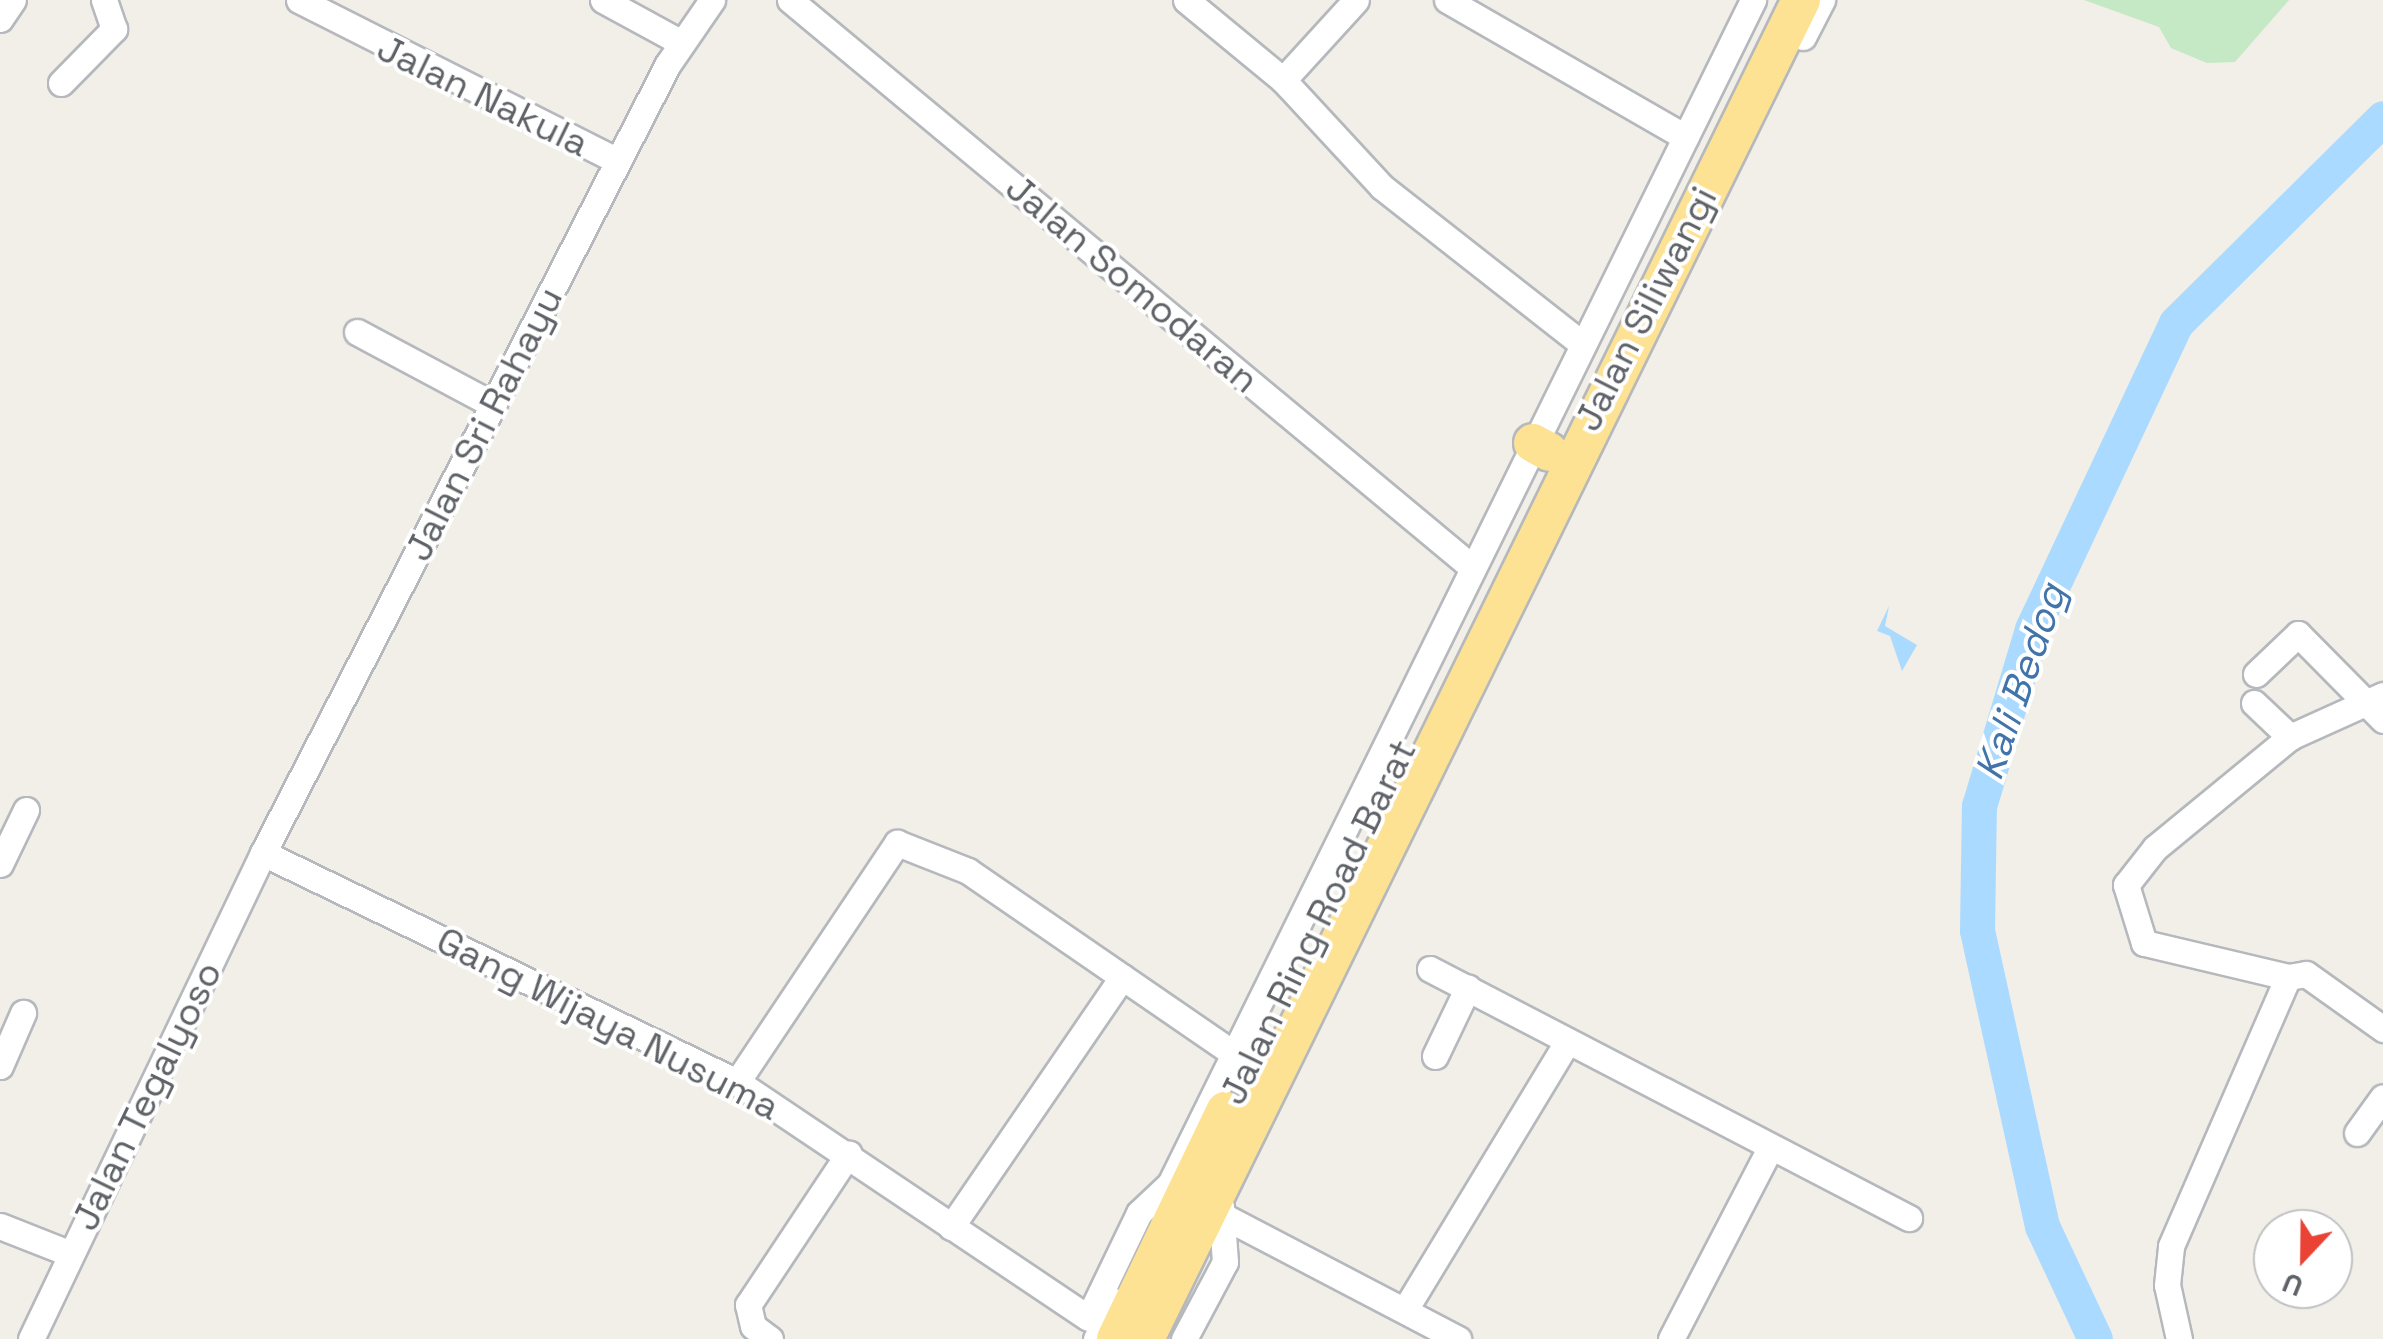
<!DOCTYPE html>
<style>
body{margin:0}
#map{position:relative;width:2383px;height:1339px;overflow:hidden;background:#f1efe8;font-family:"Space Grotesk",sans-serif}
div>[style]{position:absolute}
.green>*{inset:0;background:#c5e8c5}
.water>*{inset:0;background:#aadaff}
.river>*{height:35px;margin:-17.5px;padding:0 17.5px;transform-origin:17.5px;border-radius:17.5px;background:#aadaff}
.roads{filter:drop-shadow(2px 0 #b5b8bc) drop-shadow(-2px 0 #b5b8bc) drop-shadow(0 2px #b5b8bc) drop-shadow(0 -2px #b5b8bc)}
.minor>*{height:25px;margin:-12.5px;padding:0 12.5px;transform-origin:12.5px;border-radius:12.5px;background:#fff}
.highway>*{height:38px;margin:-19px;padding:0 19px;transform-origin:19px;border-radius:19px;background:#fde293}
span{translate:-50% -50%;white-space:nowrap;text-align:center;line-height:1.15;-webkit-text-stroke:8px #fff;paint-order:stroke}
.street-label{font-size:38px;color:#5f6368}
.water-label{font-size:40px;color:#4174aa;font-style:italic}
.north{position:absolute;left:2253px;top:1209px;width:100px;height:100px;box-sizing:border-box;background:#fff;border:2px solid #bfc1c3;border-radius:50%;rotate:202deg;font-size:28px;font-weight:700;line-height:40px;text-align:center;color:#5f6368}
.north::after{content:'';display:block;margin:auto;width:35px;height:45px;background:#ea4335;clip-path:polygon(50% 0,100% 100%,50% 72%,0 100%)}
</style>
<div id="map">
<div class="green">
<div style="clip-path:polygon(2084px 0,2289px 0,2235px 62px,2207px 63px,2171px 48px,2159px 27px)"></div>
</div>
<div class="water">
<div style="clip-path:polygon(1889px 606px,1885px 626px,1917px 645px,1902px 671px,1890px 636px,1877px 631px)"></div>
</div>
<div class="river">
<div style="left:2095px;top:1339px;width:125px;rotate:-115.1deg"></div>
<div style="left:2042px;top:1226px;width:303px;rotate:-102.4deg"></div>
<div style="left:1977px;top:930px;width:124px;rotate:-89.1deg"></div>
<div style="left:1979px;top:806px;width:185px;rotate:-73.3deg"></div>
<div style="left:2032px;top:629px;width:338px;rotate:-64.8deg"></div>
<div style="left:2176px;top:323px;width:291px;rotate:-44.7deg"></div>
</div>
<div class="roads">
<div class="minor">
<div style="left:299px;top:0;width:357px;rotate:26.8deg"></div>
<div style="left:603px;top:0;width:88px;rotate:28.6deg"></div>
<div style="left:790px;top:0;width:888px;rotate:39.75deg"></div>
<div style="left:1186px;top:0;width:126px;rotate:39.5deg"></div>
<div style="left:1283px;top:80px;width:146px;rotate:47.2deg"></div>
<div style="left:1382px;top:187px;width:253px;rotate:38.1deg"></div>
<div style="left:1447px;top:0;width:275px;rotate:29.9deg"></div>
<div style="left:0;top:19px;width:23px;rotate:-56deg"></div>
<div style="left:1803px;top:37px;width:42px;rotate:-62.8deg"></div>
<div style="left:1283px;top:80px;width:108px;rotate:-47.6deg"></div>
<div style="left:61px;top:83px;width:76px;rotate:-45.5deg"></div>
<div style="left:114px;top:29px;width:31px;rotate:-109deg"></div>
<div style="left:357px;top:332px;width:155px;rotate:28.1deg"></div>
<div style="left:2256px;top:674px;width:58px;rotate:-43.6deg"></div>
<div style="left:2298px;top:634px;width:121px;rotate:45.3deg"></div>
<div style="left:2254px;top:703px;width:50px;rotate:43.4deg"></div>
<div style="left:263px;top:853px;width:526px;rotate:25.79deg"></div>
<div style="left:737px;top:1082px;width:423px;rotate:33.9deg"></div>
<div style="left:0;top:864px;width:60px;rotate:-64.3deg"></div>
<div style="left:1430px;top:969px;width:540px;rotate:27.47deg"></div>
<div style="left:2288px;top:977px;width:148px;rotate:-166.7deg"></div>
<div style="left:2144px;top:943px;width:61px;rotate:-107.2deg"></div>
<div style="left:2126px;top:885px;width:47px;rotate:-51.9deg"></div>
<div style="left:2155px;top:848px;width:175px;rotate:-39.4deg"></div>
<div style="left:2290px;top:737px;width:102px;rotate:-24.3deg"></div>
<div style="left:1435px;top:1056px;width:76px;rotate:-64.4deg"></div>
<div style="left:0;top:1066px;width:58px;rotate:-66.5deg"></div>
<div style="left:737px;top:1082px;width:288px;rotate:-56.2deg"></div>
<div style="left:897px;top:843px;width:76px;rotate:21.5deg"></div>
<div style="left:968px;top:871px;width:319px;rotate:34.5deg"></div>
<div style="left:2357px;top:1133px;width:44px;rotate:-54.2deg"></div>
<div style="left:1170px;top:1184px;width:1320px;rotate:-63.78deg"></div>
<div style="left:1227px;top:1218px;width:261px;rotate:27.6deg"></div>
<div style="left:0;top:1226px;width:76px;rotate:21.5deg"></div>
<div style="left:951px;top:1227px;width:303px;rotate:-55.6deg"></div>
<div style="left:1406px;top:1308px;width:311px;rotate:-58.8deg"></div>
<div style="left:1089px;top:1317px;width:115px;rotate:-64.3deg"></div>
<div style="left:1139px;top:1213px;width:44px;rotate:-43.2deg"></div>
<div style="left:31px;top:1339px;width:539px;rotate:-64.48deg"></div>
<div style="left:263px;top:853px;width:887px;rotate:-62.83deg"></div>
<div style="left:668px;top:64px;width:78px;rotate:-55.5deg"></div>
<div style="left:770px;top:1339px;width:21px;rotate:-143deg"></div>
<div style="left:753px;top:1326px;width:22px;rotate:-103deg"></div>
<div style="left:748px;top:1305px;width:182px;rotate:-56.4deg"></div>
<div style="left:1096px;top:1339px;width:42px;rotate:-64.7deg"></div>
<div style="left:1184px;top:1339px;width:87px;rotate:-62deg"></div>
<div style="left:1225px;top:1262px;width:56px;rotate:-94.1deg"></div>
<div style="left:1671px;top:1339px;width:211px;rotate:-62.6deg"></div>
<div style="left:2179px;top:1339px;width:55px;rotate:-102.5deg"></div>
<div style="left:2167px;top:1285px;width:39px;rotate:-84deg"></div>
<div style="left:2171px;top:1246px;width:293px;rotate:-66.5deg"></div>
<div style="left:2288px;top:977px;width:18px;rotate:-9deg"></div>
<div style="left:2306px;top:974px;width:95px;rotate:35.5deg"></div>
</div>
<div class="highway">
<div style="left:1533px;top:443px;width:18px;rotate:29deg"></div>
<div style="left:1116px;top:1339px;width:253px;rotate:-64.4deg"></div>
<div style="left:1145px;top:1339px;width:1491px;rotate:-63.9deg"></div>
</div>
</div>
<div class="street-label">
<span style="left:483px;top:96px;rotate:26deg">Jalan Nakula</span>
<span style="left:1132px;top:284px;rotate:40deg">Jalan Somodaran</span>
<span style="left:1646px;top:309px;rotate:-63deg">Jalan Siliwangi</span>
<span style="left:484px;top:424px;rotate:-63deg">Jalan Sri Rahayu</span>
<span style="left:1318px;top:922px;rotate:-64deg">Jalan Ring Road Barat</span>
<span style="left:608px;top:1024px;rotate:27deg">Gang Wijaya Nusuma</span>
<span style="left:147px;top:1096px;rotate:-64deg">Jalan Tegalyoso</span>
</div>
<div class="water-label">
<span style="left:2021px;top:682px;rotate:-71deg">Kali Bedog</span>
</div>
<div class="north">U</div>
</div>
